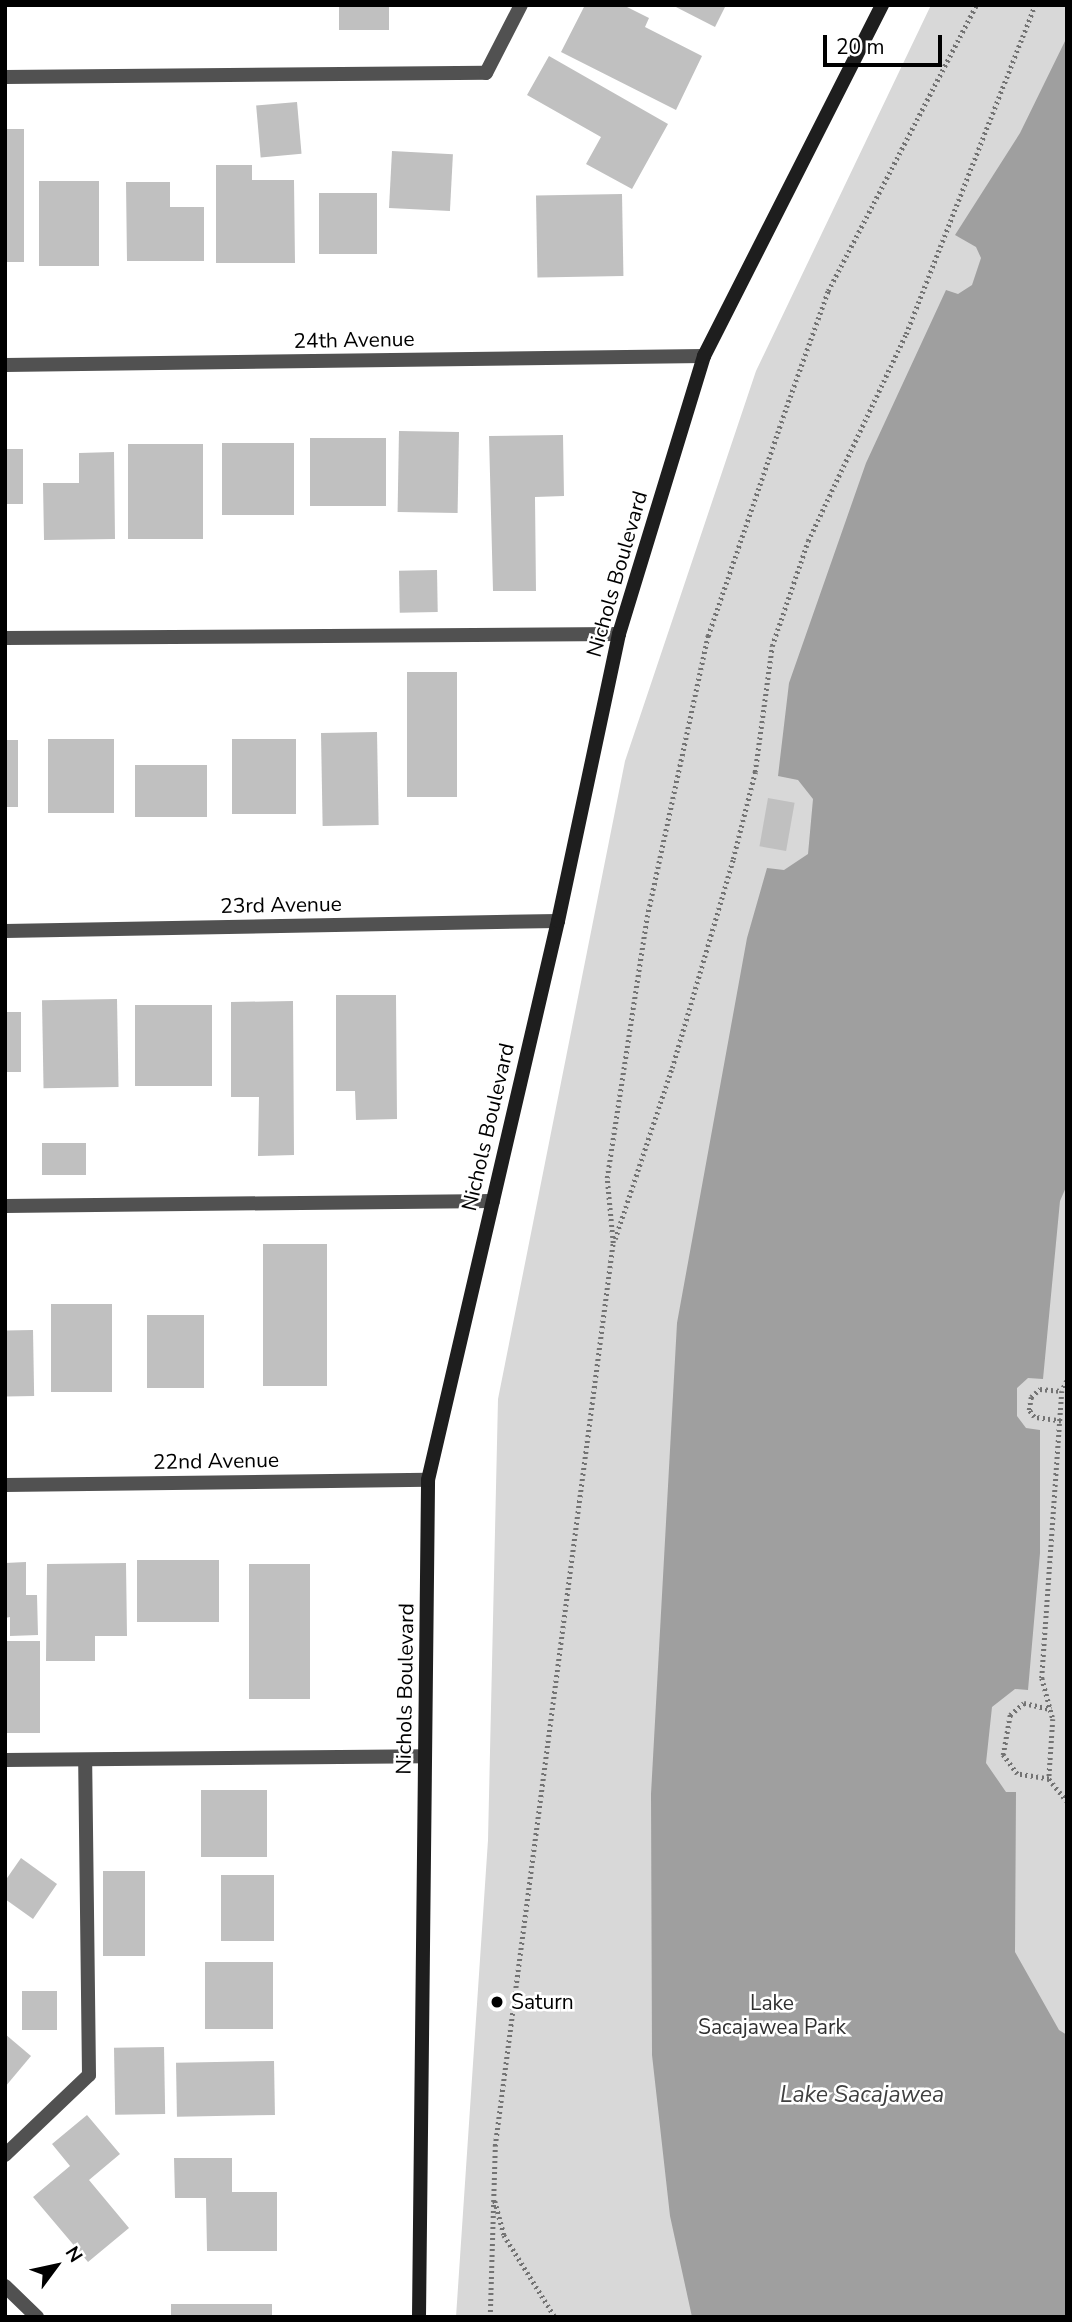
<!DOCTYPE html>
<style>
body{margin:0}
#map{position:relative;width:1072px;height:2322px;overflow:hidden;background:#fff;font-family:"Nunito Sans",sans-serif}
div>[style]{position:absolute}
.green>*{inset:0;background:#d8d8d8}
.water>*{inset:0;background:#9f9f9f}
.building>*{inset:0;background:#c0c0c0;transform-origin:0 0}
.path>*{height:4.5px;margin-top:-2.25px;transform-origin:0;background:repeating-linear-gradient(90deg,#737373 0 2px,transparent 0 5.5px)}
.lane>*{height:14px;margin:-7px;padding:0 7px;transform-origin:7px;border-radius:7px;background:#515151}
.street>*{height:14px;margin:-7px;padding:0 7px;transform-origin:7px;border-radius:7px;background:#515151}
.secondary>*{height:14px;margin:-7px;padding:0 7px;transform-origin:7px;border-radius:7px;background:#1e1e1e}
.dots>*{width:19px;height:19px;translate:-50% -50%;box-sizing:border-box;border:4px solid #fff;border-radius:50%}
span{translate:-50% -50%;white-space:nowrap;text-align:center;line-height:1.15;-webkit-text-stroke:5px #fff;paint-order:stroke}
.street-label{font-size:21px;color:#000}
.poi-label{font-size:21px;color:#000}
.left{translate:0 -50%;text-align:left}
.park-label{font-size:21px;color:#2f2f2f}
.water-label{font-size:23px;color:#404040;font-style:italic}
.frame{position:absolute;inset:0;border:7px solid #000;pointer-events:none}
.north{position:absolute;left:21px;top:2231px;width:70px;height:70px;-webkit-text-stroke:5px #fff;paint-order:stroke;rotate:57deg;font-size:19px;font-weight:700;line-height:28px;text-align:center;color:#000}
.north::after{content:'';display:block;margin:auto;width:24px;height:32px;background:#000;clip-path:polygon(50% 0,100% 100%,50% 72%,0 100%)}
.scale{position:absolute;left:823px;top:35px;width:119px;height:32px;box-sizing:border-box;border:4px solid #000;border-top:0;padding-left:9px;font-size:21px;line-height:24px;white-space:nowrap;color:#000;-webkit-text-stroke:5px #fff;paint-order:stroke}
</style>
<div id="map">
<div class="green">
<div style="clip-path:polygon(931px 5px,1067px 5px,1067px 2317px,456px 2317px,488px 1840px,498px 1399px,625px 761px,756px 371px)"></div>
</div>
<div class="water">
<div style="clip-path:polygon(1067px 37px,1067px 1185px,1060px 1201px,1043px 1379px,1028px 1378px,1017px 1388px,1017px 1416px,1026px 1428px,1040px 1430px,1040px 1553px,1028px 1690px,1015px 1689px,992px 1707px,986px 1763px,1006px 1792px,1016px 1792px,1015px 1952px,1059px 2030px,1067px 2035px,1067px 2317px,692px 2317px,670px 2216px,652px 2055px,651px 1794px,677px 1323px,747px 938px,767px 868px,784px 870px,808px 854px,813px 799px,798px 780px,778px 776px,789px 683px,866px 463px,946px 290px,958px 294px,972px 285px,981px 258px,976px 247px,955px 235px,1020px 133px)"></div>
</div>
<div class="building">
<div style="left:339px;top:5px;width:50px;height:25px"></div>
<div style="clip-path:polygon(585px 5px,623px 5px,649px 18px,645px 27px,702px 56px,676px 110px,561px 52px)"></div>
<div style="clip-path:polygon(672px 5px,726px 5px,715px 27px)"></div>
<div style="clip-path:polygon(549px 56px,668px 124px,632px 189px,586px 164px,601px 137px,527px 95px)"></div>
<div style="left:297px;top:102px;width:52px;height:41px;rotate:85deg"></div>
<div style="left:5px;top:129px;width:19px;height:133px"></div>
<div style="left:392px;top:151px;width:61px;height:57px;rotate:3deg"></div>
<div style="clip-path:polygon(216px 165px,252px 165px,252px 180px,294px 180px,295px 263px,216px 263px)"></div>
<div style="left:39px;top:181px;width:60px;height:85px"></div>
<div style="clip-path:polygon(126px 182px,170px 182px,170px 207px,204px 207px,204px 261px,127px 261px)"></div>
<div style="left:377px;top:193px;width:61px;height:58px;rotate:90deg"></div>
<div style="left:622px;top:194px;width:82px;height:86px;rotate:89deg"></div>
<div style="left:459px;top:432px;width:81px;height:60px;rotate:91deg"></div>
<div style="clip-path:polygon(563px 435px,564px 496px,535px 497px,536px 591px,493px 591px,489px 436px)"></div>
<div style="left:310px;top:438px;width:76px;height:68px"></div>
<div style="left:222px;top:443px;width:72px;height:72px"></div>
<div style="left:128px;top:444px;width:75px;height:95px"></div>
<div style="left:5px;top:449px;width:18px;height:55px"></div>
<div style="clip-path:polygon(114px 452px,115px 539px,44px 540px,43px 483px,79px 483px,79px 453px)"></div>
<div style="left:437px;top:570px;width:42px;height:38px;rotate:89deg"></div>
<div style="left:407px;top:672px;width:50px;height:125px"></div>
<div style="left:377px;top:732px;width:93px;height:56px;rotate:89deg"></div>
<div style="left:48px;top:739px;width:66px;height:74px"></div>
<div style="left:232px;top:739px;width:64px;height:75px"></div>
<div style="left:5px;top:740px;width:13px;height:67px"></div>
<div style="left:135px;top:765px;width:72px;height:52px"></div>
<div style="left:768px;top:798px;width:27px;height:49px;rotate:10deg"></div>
<div style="clip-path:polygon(336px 995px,396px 995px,397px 1119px,356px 1120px,355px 1091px,336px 1091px)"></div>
<div style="left:117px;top:999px;width:88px;height:75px;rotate:89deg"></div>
<div style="clip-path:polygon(293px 1001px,294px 1155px,258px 1156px,259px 1097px,231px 1097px,231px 1002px)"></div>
<div style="left:212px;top:1005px;width:81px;height:77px;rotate:90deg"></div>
<div style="left:5px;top:1012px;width:16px;height:60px"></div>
<div style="left:86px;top:1143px;width:32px;height:44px;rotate:90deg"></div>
<div style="left:263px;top:1244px;width:64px;height:142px"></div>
<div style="left:112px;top:1304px;width:88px;height:61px;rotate:90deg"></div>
<div style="left:204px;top:1315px;width:73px;height:57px;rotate:90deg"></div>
<div style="left:33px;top:1330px;width:66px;height:28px;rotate:89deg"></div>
<div style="left:137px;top:1560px;width:82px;height:62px"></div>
<div style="clip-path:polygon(26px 1562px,26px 1595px,37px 1595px,38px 1635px,10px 1636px,10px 1617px,5px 1618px,5px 1563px)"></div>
<div style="clip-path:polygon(126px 1563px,127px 1636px,95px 1636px,95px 1661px,46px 1661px,47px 1564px)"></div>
<div style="left:249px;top:1564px;width:61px;height:135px"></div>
<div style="left:5px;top:1641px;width:35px;height:92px"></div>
<div style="left:267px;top:1790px;width:67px;height:66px;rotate:90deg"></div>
<div style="clip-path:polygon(21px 1858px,57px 1884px,33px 1919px,5px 1899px,5px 1881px)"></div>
<div style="left:103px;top:1871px;width:42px;height:85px"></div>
<div style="left:221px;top:1875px;width:53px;height:66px"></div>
<div style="left:273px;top:1962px;width:67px;height:68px;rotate:90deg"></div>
<div style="left:22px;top:1991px;width:35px;height:39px"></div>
<div style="clip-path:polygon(5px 2034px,31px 2056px,5px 2087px)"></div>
<div style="left:164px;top:2047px;width:67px;height:50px;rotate:89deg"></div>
<div style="left:274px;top:2061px;width:54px;height:98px;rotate:89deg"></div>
<div style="clip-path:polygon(87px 2115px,120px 2154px,89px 2180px,129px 2228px,88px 2262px,33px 2197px,70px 2166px,52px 2144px)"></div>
<div style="clip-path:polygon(174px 2158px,232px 2158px,232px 2192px,277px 2192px,277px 2251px,207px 2251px,206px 2198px,175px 2198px)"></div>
<div style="left:272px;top:2304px;width:13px;height:101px;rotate:90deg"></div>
</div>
<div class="path">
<div style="left:615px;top:1239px;width:180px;rotate:-71.6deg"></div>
<div style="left:672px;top:1068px;width:218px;rotate:-73.7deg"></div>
<div style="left:733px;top:859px;width:90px;rotate:-75.8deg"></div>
<div style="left:755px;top:772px;width:127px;rotate:-82.3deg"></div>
<div style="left:772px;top:646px;width:111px;rotate:-71.1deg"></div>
<div style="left:808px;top:541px;width:229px;rotate:-64.7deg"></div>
<div style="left:906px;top:334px;width:353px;rotate:-68.6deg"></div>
<div style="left:1067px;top:1381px;width:11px;rotate:117deg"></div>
<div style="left:1062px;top:1391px;width:288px;rotate:94deg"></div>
<div style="left:1042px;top:1678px;width:42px;rotate:75deg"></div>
<div style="left:1053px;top:1719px;width:60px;rotate:93.8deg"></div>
<div style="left:1049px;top:1779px;width:28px;rotate:51deg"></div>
<div style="left:1061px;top:1421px;width:27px;rotate:-172deg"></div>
<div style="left:1034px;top:1417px;width:9px;rotate:-126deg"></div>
<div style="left:1029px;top:1410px;width:13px;rotate:-81deg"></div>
<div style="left:1031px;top:1397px;width:12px;rotate:-42deg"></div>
<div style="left:1040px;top:1389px;width:22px;rotate:5deg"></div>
<div style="left:1049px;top:1779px;width:32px;rotate:-171deg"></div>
<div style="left:1017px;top:1774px;width:24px;rotate:-126deg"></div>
<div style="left:1003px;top:1755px;width:41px;rotate:-80.1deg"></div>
<div style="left:1010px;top:1715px;width:18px;rotate:-41deg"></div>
<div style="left:1024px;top:1703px;width:28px;rotate:13deg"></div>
<div style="left:495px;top:2201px;width:35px;rotate:75deg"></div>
<div style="left:504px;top:2235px;width:97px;rotate:58.1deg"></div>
<div style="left:490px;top:2317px;width:171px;rotate:-88.3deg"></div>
<div style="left:495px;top:2146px;width:911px;rotate:-82.56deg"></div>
<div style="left:613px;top:1243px;width:65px;rotate:-95.3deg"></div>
<div style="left:607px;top:1178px;width:264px;rotate:-81.3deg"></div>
<div style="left:647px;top:917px;width:288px;rotate:-77.8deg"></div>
<div style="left:708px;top:636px;width:253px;rotate:-71.1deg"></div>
<div style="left:790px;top:397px;width:113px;rotate:-70.3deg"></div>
<div style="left:828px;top:291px;width:322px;rotate:-62.6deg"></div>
</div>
<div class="lane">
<div style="left:5px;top:77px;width:481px;rotate:-0.5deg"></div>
<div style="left:486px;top:73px;width:76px;rotate:-62.8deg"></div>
<div style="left:5px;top:638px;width:614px;rotate:-0.37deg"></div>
<div style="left:5px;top:1206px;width:488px;rotate:-0.6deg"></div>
<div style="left:5px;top:1760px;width:420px;rotate:-0.5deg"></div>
<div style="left:5px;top:2155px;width:116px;rotate:-43.6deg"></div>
<div style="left:89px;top:2075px;width:315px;rotate:-90.7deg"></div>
</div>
<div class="street">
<div style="left:5px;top:365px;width:699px;rotate:-0.74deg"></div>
<div style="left:5px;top:931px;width:553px;rotate:-1.04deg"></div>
<div style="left:5px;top:1485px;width:423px;rotate:-0.7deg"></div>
<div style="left:5px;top:2286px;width:45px;rotate:44.1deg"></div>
</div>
<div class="secondary">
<div style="left:419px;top:2317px;width:837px;rotate:-89.38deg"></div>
<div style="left:428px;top:1480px;width:574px;rotate:-76.91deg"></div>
<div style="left:558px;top:921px;width:293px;rotate:-78deg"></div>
<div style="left:619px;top:634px;width:291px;rotate:-73deg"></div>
<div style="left:704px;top:356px;width:394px;rotate:-63.1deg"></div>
</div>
<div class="dots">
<div style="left:497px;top:2002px;background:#000"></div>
</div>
<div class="street-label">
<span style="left:354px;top:340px;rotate:-1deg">24th Avenue</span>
<span style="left:617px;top:574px;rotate:-74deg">Nichols Boulevard</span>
<span style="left:281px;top:905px;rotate:-1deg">23rd Avenue</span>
<span style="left:488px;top:1127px;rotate:-77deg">Nichols Boulevard</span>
<span style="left:216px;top:1461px;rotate:-1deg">22nd Avenue</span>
<span style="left:405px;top:1689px;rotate:-89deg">Nichols Boulevard</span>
</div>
<div class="poi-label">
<span class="left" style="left:511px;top:2002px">Saturn</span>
</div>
<div class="park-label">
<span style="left:772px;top:2015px">Lake<br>Sacajawea Park</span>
</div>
<div class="water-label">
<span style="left:862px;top:2095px">Lake Sacajawea</span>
</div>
<div class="frame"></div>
<div class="north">N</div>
<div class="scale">20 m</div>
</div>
